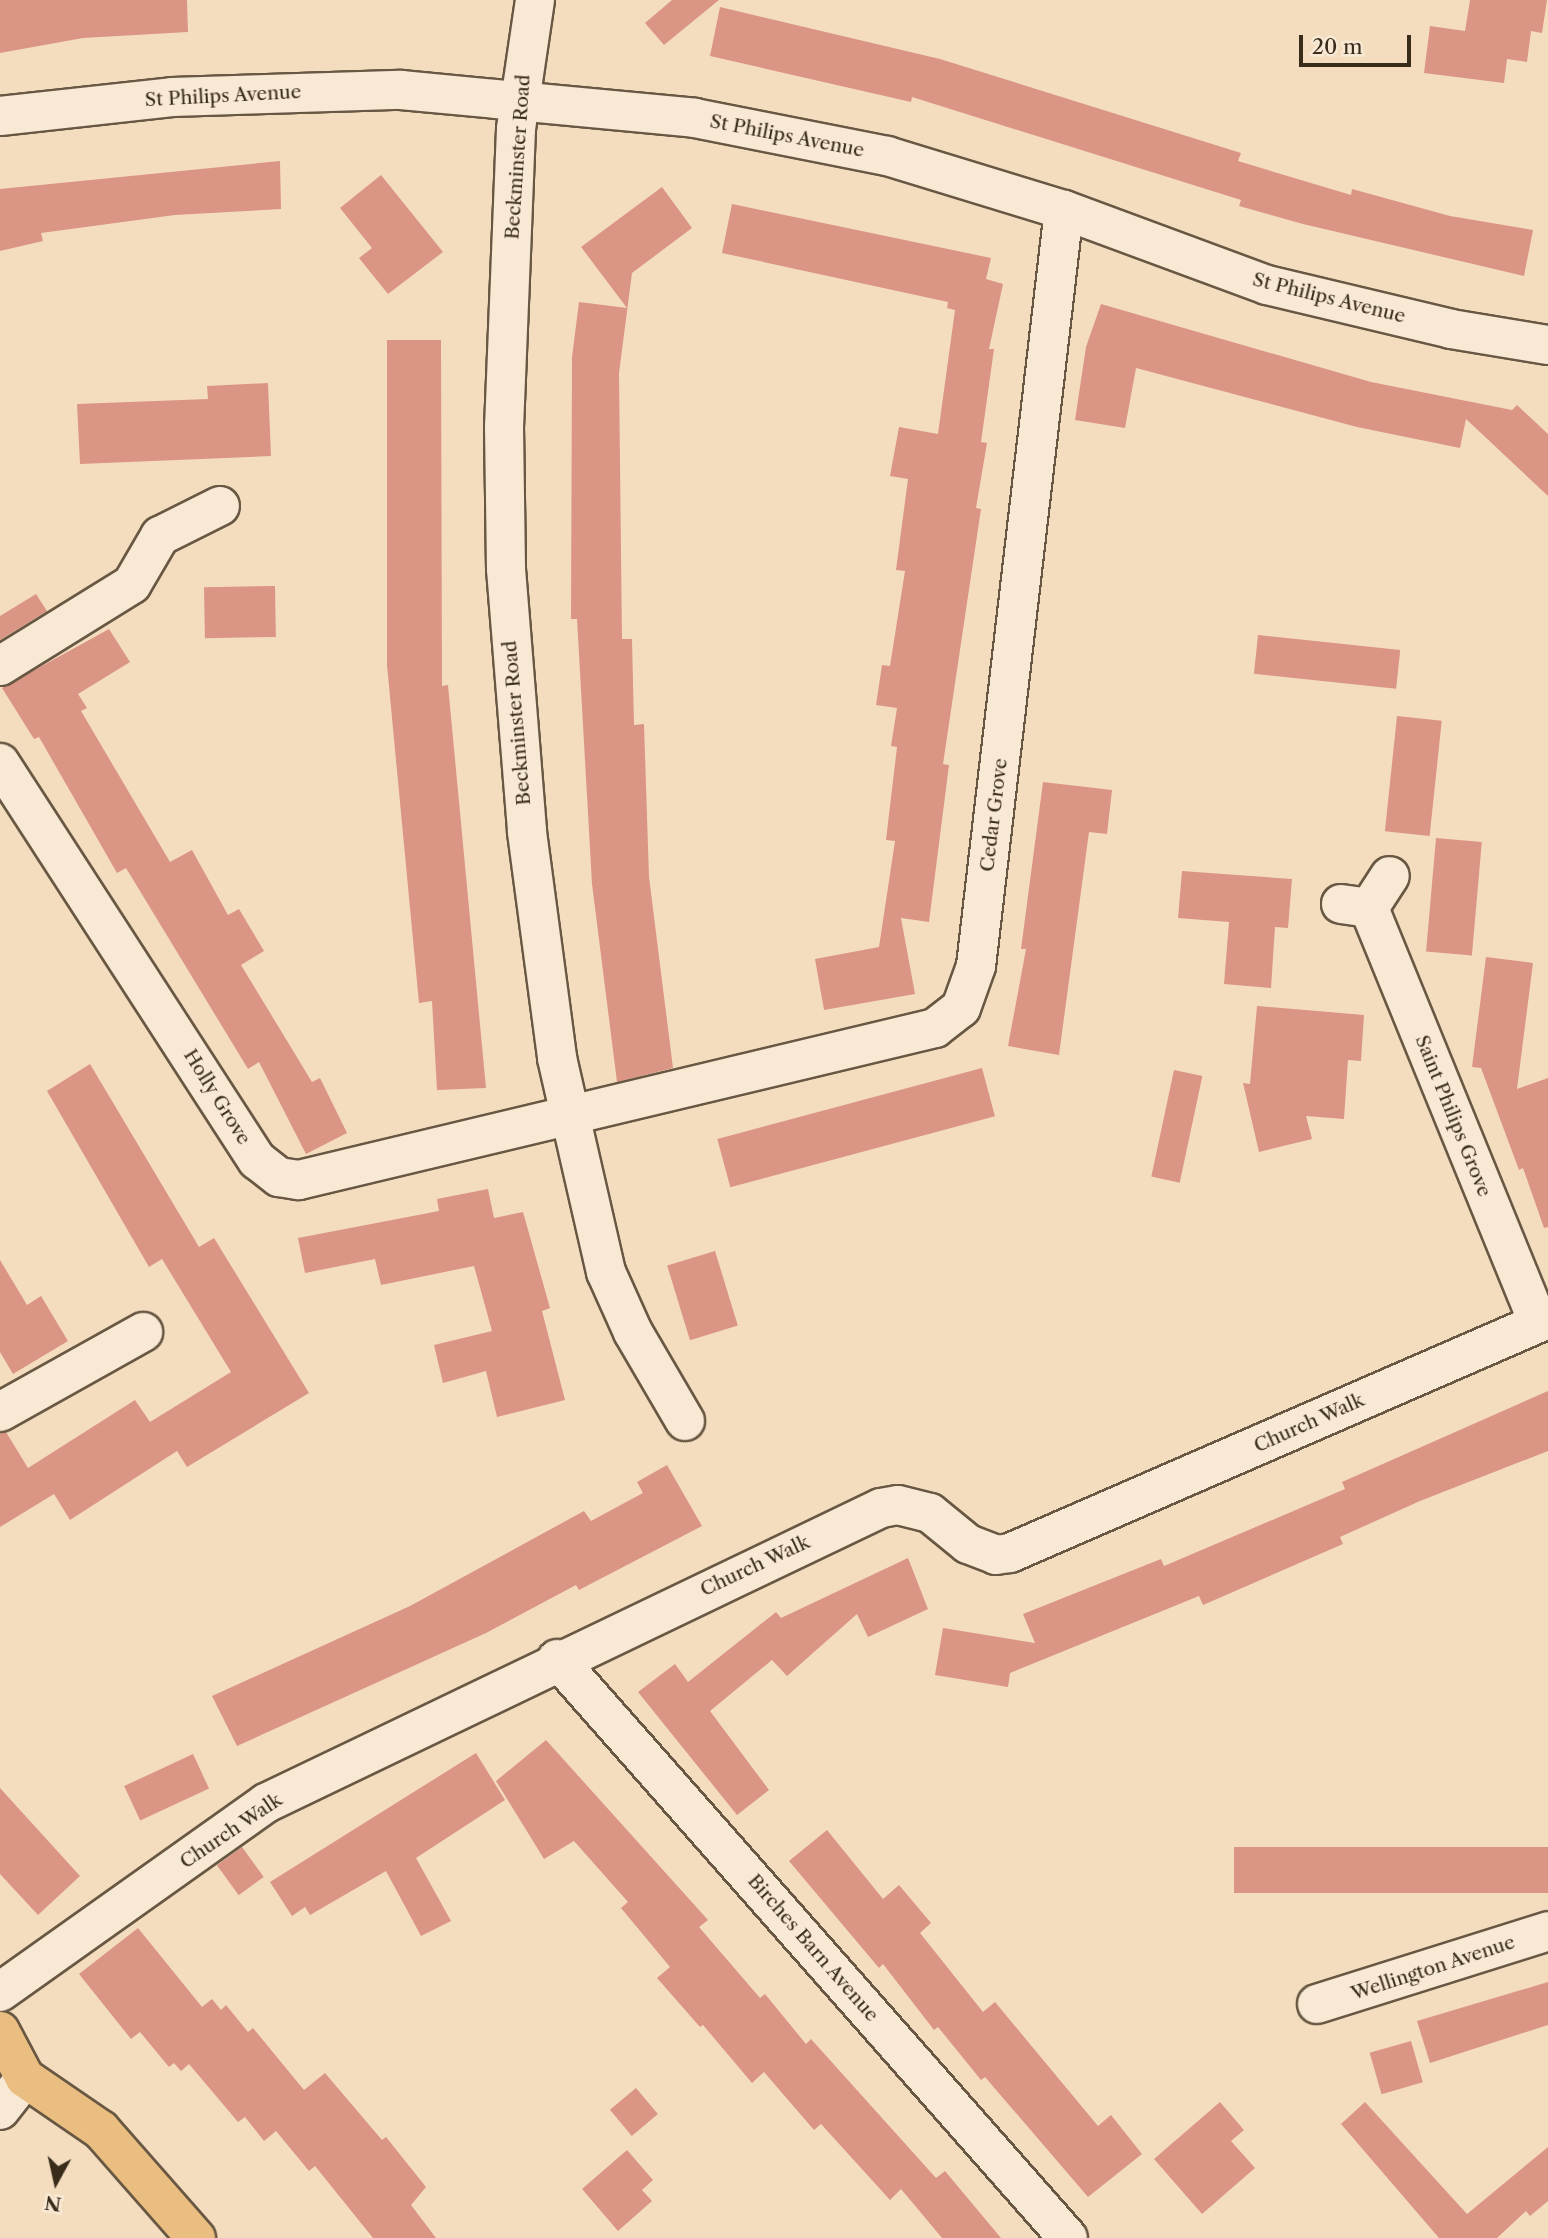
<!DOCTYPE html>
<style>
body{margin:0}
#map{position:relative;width:1548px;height:2238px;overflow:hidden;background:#f4ddbf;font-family:"Libre Caslon Text",serif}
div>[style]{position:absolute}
.building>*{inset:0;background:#db9585;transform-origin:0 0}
.roads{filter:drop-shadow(2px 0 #685843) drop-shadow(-2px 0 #685843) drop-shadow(0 2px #685843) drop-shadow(0 -2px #685843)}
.minor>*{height:38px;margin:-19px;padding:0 19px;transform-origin:19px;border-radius:19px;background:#f8e9d5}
.major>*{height:38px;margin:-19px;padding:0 19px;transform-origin:19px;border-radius:19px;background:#eabe80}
span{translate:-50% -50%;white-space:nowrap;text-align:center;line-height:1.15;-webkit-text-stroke:5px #f8e9d5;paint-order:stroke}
.street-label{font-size:19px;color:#3a2c1a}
.north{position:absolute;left:21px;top:2147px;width:70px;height:70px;-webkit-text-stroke:5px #f8e9d5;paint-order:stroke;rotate:188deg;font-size:19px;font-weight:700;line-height:28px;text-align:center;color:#3a2c1a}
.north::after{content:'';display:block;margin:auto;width:24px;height:32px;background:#3a2c1a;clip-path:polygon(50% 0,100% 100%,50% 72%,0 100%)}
.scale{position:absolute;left:1299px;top:35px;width:112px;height:32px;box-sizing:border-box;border:4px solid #3a2c1a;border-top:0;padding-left:9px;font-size:21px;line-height:24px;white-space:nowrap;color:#3a2c1a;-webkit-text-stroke:5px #f8e9d5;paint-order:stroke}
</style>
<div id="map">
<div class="building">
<div style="clip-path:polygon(0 0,187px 0,188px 32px,83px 38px,0 53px)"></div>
<div style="clip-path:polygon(672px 0,719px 0,664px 45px,645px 23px)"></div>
<div style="clip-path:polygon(1470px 0,1547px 0,1542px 33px,1531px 31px,1527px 62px,1507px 59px,1504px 83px,1424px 73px,1430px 26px,1465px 31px)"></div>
<div style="clip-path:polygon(720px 7px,940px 59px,1241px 153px,1238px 161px,1351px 195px,1352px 189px,1450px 216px,1533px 230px,1524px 276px,1303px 224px,1239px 206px,1241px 200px,912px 97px,911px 102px,710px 56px)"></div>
<div style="clip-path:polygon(280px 161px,281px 209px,175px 215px,41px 233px,43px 241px,0 251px,0 189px)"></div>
<div style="clip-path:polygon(381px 175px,443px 252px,388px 294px,359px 258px,372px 248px,340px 208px)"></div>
<div style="clip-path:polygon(662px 187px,692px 228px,632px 273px,619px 373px,622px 639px,632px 639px,634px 725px,644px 724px,649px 877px,673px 1068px,617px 1082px,592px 884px,577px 619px,571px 619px,572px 357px,579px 302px,627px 308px,581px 247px)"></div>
<div style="clip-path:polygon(732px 204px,991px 258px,986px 279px,1003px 284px,989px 349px,994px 349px,981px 442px,987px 443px,976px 508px,981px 509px,943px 764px,949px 765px,929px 922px,901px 918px,915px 994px,824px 1010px,815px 959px,879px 947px,895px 841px,886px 840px,897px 747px,891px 746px,897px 708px,876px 705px,882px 665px,890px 666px,905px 571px,896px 570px,908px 479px,890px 476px,899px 427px,938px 434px,955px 310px,947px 308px,948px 302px,722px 253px)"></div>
<div style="clip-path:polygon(1101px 304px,1371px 382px,1512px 410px,1517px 405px,1548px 434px,1548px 496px,1466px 419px,1460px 448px,1357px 427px,1136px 368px,1125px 428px,1075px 420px,1086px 347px)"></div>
<div style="clip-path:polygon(387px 340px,441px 340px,442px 686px,448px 685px,486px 1088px,437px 1090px,432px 1001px,419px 1003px,387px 665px)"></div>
<div style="clip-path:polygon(268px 383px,271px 456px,80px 464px,77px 404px,208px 399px,207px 386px)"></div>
<div style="left:275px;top:586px;width:51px;height:71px;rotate:89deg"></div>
<div style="clip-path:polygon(36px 594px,47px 611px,0 640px,0 616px)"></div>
<div style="clip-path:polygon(109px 629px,130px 662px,78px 694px,87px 708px,81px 711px,170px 862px,192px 850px,228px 915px,239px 909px,264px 951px,241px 965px,312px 1082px,320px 1078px,347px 1133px,306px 1154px,259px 1062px,248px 1069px,126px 868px,117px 873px,39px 737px,34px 739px,2px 688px)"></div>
<div style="left:1258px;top:635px;width:143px;height:39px;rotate:6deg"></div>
<div style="left:1397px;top:716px;width:45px;height:116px;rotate:6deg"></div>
<div style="clip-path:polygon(1043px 782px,1112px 790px,1107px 834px,1089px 832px,1059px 1055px,1008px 1046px,1026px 949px,1021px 949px)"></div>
<div style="left:1436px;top:838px;width:46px;height:114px;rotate:5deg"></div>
<div style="clip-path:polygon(1182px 871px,1292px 879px,1288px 928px,1275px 927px,1271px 988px,1224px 984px,1229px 922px,1178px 918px)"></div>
<div style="clip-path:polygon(1486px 957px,1533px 963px,1517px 1089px,1548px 1078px,1548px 1227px,1544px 1228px,1523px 1168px,1519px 1170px,1481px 1068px,1472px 1067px)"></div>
<div style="clip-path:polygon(1257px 1006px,1364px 1015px,1361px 1061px,1348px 1060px,1344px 1119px,1306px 1116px,1312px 1139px,1259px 1152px,1243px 1083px,1250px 1084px)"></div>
<div style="clip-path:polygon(90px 1064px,199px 1247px,214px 1238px,309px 1393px,187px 1467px,177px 1451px,70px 1520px,54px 1494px,0 1527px,0 1434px,6px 1432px,28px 1468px,135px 1400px,150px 1422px,231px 1372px,162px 1259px,149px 1267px,47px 1091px)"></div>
<div style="left:982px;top:1068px;width:50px;height:274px;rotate:75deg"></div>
<div style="left:1174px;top:1070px;width:29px;height:109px;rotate:12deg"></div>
<div style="clip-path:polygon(488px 1189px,494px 1218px,523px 1212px,550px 1308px,542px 1311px,565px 1400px,497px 1417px,486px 1371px,443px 1383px,434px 1345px,492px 1331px,474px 1266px,381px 1285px,375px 1259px,305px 1273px,298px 1238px,439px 1211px,437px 1199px)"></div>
<div style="left:715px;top:1251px;width:78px;height:50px;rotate:73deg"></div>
<div style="clip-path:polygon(0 1260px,27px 1305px,41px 1296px,68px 1341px,13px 1374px,0 1352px)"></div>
<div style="clip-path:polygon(1548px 1391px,1548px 1451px,1420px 1501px,1340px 1537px,1343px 1544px,1203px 1605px,1199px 1596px,1010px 1673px,1008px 1687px,935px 1675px,943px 1628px,1035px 1643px,1023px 1614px,1161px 1559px,1164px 1566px,1345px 1489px,1342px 1482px)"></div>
<div style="clip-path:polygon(667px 1465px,702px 1526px,579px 1590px,576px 1585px,486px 1633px,237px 1746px,212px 1696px,410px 1606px,584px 1511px,591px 1521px,643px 1493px,637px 1482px)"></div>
<div style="clip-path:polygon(908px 1558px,928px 1609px,868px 1637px,857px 1614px,787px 1676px,772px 1660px,710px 1711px,769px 1790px,737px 1815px,638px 1692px,675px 1664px,688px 1682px,776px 1612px,781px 1618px)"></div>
<div style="clip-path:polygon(546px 1740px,708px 1920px,699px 1927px,760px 1998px,765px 1994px,806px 2044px,811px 2039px,936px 2178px,945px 2171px,1001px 2238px,942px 2238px,901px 2189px,890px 2200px,821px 2124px,814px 2130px,764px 2072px,752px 2083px,703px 2025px,700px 2027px,657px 1978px,670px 1967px,621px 1908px,628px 1902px,574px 1841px,544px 1859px,496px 1781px)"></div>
<div style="clip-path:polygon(476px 1753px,505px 1800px,416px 1858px,451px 1921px,421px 1936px,386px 1871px,310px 1915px,305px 1907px,292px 1916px,270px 1882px)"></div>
<div style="left:193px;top:1754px;width:38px;height:76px;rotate:65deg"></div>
<div style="clip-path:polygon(0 1788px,80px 1876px,38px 1915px,0 1874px)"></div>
<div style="clip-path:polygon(827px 1830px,883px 1899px,899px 1885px,931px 1923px,920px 1933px,983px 2012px,995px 2002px,1098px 2126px,1111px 2115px,1142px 2154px,1088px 2197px,985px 2077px,981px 2080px,938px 2027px,934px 2030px,883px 1964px,879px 1968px,789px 1861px)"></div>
<div style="left:242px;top:1847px;width:37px;height:31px;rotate:54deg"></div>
<div style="left:1548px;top:1847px;width:46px;height:314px;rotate:90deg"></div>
<div style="clip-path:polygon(138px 1928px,202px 2007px,212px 1999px,221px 2010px,226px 2005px,248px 2032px,253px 2028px,304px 2090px,325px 2073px,382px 2140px,386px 2137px,426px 2187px,411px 2205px,436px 2238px,373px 2238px,315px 2166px,309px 2171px,276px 2131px,264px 2141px,245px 2117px,238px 2122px,189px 2064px,181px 2071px,174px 2063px,169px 2067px,140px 2032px,131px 2039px,79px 1974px)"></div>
<div style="clip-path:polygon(1548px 1982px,1548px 2025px,1430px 2063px,1417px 2021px)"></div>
<div style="left:1411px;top:2041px;width:43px;height:43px;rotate:74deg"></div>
<div style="left:636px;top:2088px;width:34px;height:34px;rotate:50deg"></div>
<div style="clip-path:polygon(1220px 2102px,1244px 2130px,1231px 2141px,1255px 2168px,1202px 2214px,1154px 2159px)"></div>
<div style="clip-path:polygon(1365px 2102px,1467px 2214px,1548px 2147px,1548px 2201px,1530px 2216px,1526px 2211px,1497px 2238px,1439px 2238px,1341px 2124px)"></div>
<div style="clip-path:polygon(627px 2150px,653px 2180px,642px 2190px,652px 2201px,618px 2231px,582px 2189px)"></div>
</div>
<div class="roads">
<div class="minor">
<div style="left:535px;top:0;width:130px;rotate:98.4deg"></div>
<div style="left:516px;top:129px;width:297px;rotate:92.3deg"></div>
<div style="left:504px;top:426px;width:143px;rotate:89.2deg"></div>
<div style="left:506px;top:569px;width:264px;rotate:85.4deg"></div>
<div style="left:527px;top:832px;width:228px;rotate:82.4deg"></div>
<div style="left:557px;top:1058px;width:220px;rotate:77.1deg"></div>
<div style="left:606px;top:1272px;width:66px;rotate:65.8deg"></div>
<div style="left:633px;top:1332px;width:103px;rotate:59.7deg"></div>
<div style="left:0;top:116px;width:173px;rotate:-6.3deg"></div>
<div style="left:172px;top:97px;width:229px;rotate:-1.8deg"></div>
<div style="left:401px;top:90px;width:295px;rotate:5.4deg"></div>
<div style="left:695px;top:118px;width:196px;rotate:11.2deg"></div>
<div style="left:887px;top:156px;width:185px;rotate:17deg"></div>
<div style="left:1064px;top:210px;width:216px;rotate:20.3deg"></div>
<div style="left:1267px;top:285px;width:189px;rotate:13.4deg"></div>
<div style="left:1451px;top:329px;width:98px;rotate:9.4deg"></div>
<div style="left:0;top:666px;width:155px;rotate:-31.8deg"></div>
<div style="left:132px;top:584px;width:56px;rotate:-59.7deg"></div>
<div style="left:160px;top:536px;width:67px;rotate:-26.6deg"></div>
<div style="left:0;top:763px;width:473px;rotate:57.1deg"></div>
<div style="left:257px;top:1160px;width:28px;rotate:38deg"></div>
<div style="left:279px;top:1177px;width:20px;rotate:9deg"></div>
<div style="left:299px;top:1180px;width:654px;rotate:-13.44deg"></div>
<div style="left:935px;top:1028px;width:33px;rotate:-38deg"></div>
<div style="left:961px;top:1008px;width:45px;rotate:-70.3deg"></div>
<div style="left:976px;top:966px;width:761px;rotate:-83.36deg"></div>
<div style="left:1341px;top:904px;width:28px;rotate:8deg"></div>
<div style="left:1369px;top:908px;width:38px;rotate:-57deg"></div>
<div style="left:1369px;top:908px;width:448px;rotate:67.8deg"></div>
<div style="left:0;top:1412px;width:164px;rotate:-29.2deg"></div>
<div style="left:557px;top:1659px;width:772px;rotate:48.57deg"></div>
<div style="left:0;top:1992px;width:326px;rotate:-35.4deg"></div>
<div style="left:266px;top:1803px;width:682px;rotate:-25.63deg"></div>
<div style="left:881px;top:1508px;width:17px;rotate:-10deg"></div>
<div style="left:898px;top:1505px;width:33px;rotate:14deg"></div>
<div style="left:930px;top:1513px;width:49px;rotate:39.2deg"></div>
<div style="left:968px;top:1544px;width:30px;rotate:21deg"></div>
<div style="left:996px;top:1555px;width:14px;rotate:-8deg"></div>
<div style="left:1010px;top:1553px;width:587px;rotate:-23.51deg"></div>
<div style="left:1317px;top:2004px;width:242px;rotate:-17.5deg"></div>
<div style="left:0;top:2110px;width:41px;rotate:-52deg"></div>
</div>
<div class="major">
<div style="left:0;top:2031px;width:53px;rotate:62deg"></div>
<div style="left:25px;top:2078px;width:92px;rotate:34.4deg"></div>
<div style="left:101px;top:2130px;width:144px;rotate:48.7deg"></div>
</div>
</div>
<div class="street-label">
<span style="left:223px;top:96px;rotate:-3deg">St Philips Avenue</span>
<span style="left:787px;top:136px;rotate:11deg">St Philips Avenue</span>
<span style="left:518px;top:157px;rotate:-86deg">Beckminster Road</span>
<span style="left:1329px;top:298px;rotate:14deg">St Philips Avenue</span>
<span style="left:517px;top:723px;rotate:-95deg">Beckminster Road</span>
<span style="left:994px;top:815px;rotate:-83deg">Cedar Grove</span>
<span style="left:217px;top:1097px;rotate:58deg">Holly Grove</span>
<span style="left:1453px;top:1116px;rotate:68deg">Saint Philips Grove</span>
<span style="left:1309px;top:1423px;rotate:-24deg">Church Walk</span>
<span style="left:755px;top:1566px;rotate:-25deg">Church Walk</span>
<span style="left:231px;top:1831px;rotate:-34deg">Church Walk</span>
<span style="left:813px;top:1948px;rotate:49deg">Birches Barn Avenue</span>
<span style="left:1433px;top:1968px;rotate:-18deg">Wellington Avenue</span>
</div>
<div class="north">N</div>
<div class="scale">20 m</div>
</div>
